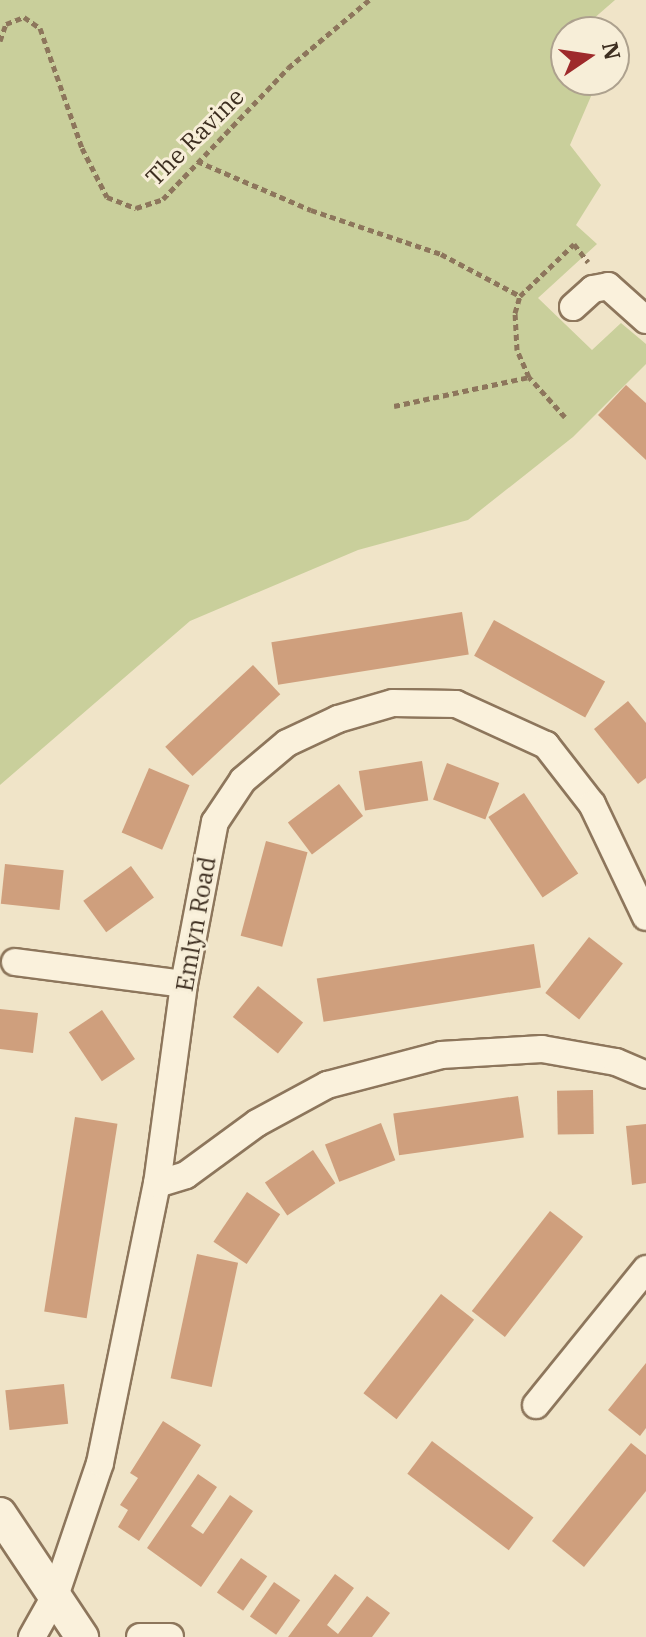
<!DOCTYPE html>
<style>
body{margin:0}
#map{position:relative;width:646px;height:1637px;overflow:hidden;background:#f0e4c8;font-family:"IBM Plex Serif",serif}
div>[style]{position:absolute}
.green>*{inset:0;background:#c9cf9b}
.building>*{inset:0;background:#cf9f7d;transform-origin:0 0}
.path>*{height:5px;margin-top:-2.5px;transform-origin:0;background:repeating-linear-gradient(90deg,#8d765c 0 6px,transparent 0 10px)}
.roads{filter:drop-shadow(2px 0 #8d765c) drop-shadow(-2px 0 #8d765c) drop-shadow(0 2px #8d765c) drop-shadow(0 -2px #8d765c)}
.minor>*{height:26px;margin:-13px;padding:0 13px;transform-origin:13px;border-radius:13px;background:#faf1dc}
.tertiary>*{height:32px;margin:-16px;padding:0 16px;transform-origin:16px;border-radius:16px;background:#faf1dc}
span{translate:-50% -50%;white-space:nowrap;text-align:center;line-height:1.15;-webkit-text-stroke:6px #f7eed8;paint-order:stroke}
.street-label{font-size:24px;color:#3d2e20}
.north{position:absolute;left:550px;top:16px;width:80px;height:80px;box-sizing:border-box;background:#f7eed8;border:2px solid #ada18e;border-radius:50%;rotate:77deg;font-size:22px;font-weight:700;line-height:32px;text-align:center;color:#3d2e20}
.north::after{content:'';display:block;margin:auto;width:28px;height:36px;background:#9e2a2b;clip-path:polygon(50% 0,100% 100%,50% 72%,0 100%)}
</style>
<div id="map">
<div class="green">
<div style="clip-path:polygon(0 0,615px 0,592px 20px,601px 32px,566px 32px,566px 80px,598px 80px,570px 145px,601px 185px,576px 225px,597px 244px,538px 298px,592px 350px,621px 323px,646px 344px,646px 364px,573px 437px,468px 520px,358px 550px,190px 621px,0 785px)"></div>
</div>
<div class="building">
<div style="clip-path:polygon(626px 385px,646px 403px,646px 460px,598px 415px)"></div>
<div style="left:462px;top:612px;width:43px;height:193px;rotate:81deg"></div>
<div style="left:494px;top:620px;width:127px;height:41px;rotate:29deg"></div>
<div style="left:253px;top:665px;width:40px;height:120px;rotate:47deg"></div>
<div style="clip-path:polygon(628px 701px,646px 723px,646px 778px,638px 784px,594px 729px)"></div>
<div style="left:422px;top:761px;width:40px;height:64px;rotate:81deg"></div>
<div style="left:447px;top:763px;width:56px;height:39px;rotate:21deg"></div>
<div style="left:149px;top:768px;width:44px;height:70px;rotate:23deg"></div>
<div style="left:339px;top:784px;width:40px;height:64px;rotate:53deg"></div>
<div style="left:524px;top:793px;width:97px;height:43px;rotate:56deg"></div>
<div style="left:266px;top:841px;width:43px;height:98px;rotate:15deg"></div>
<div style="left:5px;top:864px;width:59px;height:40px;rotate:6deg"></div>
<div style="left:131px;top:866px;width:39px;height:59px;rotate:54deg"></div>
<div style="left:589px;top:937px;width:43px;height:71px;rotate:38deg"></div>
<div style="left:534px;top:944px;width:44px;height:220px;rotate:81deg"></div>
<div style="left:258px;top:986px;width:58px;height:40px;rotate:39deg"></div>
<div style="clip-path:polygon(0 1009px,38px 1013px,33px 1053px,0 1049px)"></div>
<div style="left:102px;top:1010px;width:59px;height:40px;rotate:56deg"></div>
<div style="left:593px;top:1090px;width:44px;height:36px;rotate:89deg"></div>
<div style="left:518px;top:1096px;width:42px;height:126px;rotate:82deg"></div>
<div style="left:75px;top:1117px;width:43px;height:197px;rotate:9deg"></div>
<div style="left:381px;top:1123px;width:40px;height:60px;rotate:69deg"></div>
<div style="clip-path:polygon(646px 1124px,646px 1183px,632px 1185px,626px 1126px)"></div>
<div style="left:313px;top:1150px;width:40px;height:58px;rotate:56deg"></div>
<div style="left:247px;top:1192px;width:40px;height:60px;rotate:34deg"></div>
<div style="left:550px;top:1211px;width:42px;height:127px;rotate:38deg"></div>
<div style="left:197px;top:1254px;width:42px;height:127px;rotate:12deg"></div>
<div style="left:441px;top:1294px;width:42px;height:126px;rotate:38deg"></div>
<div style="clip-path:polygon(646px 1363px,646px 1428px,640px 1436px,608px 1410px)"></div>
<div style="left:64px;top:1384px;width:40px;height:59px;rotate:84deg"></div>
<div style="clip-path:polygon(163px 1421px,201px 1445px,139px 1541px,118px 1527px,128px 1510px,120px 1505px,138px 1478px,130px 1473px)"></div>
<div style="left:432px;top:1441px;width:127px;height:41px;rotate:37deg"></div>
<div style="clip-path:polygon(631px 1443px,646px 1455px,646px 1491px,584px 1567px,552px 1541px)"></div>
<div style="clip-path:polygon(198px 1474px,217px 1487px,191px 1526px,203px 1534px,230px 1495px,253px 1511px,201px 1587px,147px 1548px)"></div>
<div style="left:241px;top:1558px;width:32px;height:42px;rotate:35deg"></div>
<div style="clip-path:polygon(335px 1574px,354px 1588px,327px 1625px,338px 1634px,367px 1596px,390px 1613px,372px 1637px,288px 1637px)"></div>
<div style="left:274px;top:1582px;width:32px;height:42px;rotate:35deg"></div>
</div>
<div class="path">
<div style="left:0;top:41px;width:18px;rotate:-71deg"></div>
<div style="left:6px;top:24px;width:19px;rotate:-21deg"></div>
<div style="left:24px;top:17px;width:19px;rotate:35deg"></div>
<div style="left:40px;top:28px;width:127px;rotate:70.7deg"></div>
<div style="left:82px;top:148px;width:55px;rotate:63deg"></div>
<div style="left:107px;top:197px;width:31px;rotate:21deg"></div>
<div style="left:136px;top:208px;width:28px;rotate:-18deg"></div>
<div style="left:163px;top:199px;width:181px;rotate:-46.3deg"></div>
<div style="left:288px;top:68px;width:106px;rotate:-40deg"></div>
<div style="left:197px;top:161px;width:124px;rotate:23.3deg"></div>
<div style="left:311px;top:210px;width:137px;rotate:18.7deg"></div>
<div style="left:441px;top:254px;width:89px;rotate:28deg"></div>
<div style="left:394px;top:406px;width:138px;rotate:-12.1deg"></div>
<div style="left:565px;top:417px;width:54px;rotate:-132deg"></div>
<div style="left:529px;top:377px;width:30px;rotate:-114deg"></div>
<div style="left:517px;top:350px;width:37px;rotate:-93deg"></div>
<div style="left:515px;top:313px;width:18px;rotate:-74deg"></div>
<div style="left:520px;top:296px;width:75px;rotate:-43.9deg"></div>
<div style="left:574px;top:244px;width:23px;rotate:52deg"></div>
</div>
<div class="roads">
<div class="minor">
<div style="left:573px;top:307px;width:27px;rotate:-42deg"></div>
<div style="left:593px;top:289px;width:15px;rotate:-11deg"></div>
<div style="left:608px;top:286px;width:51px;rotate:41.8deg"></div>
<div style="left:15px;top:962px;width:170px;rotate:7.4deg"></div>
<div style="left:157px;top:1184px;width:30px;rotate:-17deg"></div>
<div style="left:186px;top:1175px;width:88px;rotate:-36.2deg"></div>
<div style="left:257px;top:1123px;width:80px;rotate:-28.5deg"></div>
<div style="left:327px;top:1085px;width:118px;rotate:-14.7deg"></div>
<div style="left:441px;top:1055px;width:101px;rotate:-3.4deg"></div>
<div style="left:542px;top:1049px;width:75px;rotate:10deg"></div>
<div style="left:616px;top:1062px;width:33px;rotate:23deg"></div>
<div style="left:536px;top:1405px;width:175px;rotate:-51deg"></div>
<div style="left:32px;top:1637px;width:47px;rotate:-60.7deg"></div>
<div style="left:55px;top:1596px;width:140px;rotate:-71.3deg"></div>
<div style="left:100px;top:1463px;width:285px;rotate:-78.5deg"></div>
<div style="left:157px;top:1184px;width:202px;rotate:-82.3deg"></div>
<div style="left:184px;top:984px;width:165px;rotate:-79.2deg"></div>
<div style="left:215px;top:822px;width:50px;rotate:-56.3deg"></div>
<div style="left:243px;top:780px;width:57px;rotate:-40.1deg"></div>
<div style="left:287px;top:743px;width:56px;rotate:-25.2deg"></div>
<div style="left:338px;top:719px;width:57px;rotate:-16.2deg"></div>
<div style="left:393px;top:703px;width:63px;rotate:0.9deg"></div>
<div style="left:456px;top:704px;width:99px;rotate:24.5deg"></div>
<div style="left:546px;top:745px;width:75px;rotate:52.1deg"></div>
<div style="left:592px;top:804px;width:125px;rotate:64.5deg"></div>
<div style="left:140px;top:1637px;width:30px"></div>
</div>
<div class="tertiary">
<div style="left:0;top:1514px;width:148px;rotate:56.3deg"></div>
</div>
</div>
<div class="street-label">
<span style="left:195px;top:137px;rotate:-45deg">The Ravine</span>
<span style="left:196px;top:924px;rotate:-80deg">Emlyn Road</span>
</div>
<div class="north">N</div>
</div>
